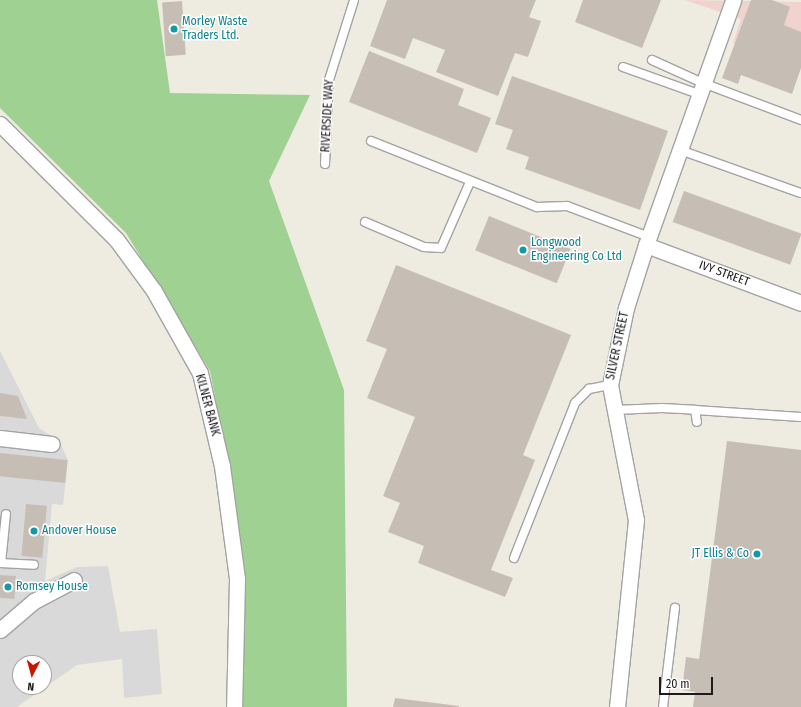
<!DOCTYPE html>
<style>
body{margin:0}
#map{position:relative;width:801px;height:707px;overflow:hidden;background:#eeebe1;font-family:"Fira Sans Condensed",sans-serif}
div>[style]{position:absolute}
.residential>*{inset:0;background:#dad9d9}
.commercial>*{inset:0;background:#f1d3ce}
.forest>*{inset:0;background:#9ed192}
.building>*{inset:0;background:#c6beb4;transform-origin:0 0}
.roads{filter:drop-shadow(1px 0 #a3a3a3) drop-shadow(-1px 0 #a3a3a3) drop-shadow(0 1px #a3a3a3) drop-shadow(0 -1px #a3a3a3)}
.service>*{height:8px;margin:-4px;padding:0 4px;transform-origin:4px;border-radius:4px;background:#fff}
.minor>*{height:15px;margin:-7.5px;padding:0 7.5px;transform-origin:7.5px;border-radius:7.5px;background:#fff}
.dots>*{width:11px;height:11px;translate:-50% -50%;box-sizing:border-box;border:2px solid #fff;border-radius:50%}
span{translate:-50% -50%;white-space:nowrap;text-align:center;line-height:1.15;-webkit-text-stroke:3px #fff;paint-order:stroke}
.culture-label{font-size:12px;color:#0d838f}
.left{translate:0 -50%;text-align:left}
.right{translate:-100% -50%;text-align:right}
.street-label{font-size:12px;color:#1c1c1c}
.north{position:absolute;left:12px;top:655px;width:40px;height:40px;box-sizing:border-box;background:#fff;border:1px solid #a4a4a4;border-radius:50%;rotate:186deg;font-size:11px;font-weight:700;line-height:16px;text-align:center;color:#1c1c1c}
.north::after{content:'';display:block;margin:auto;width:14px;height:18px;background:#c81600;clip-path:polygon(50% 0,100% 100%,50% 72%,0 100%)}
.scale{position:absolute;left:659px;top:677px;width:54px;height:18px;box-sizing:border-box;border:2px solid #1c1c1c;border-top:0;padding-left:5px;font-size:12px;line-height:14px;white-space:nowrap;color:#1c1c1c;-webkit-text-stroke:3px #fff;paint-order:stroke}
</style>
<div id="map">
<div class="residential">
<div style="clip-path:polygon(evenodd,0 351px,39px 428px,59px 441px,68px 460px,63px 505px,52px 504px,45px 581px,77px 567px,108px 566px,120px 632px,157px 629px,162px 694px,124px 698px,122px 659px,77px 665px,17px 707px,0 707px,0 351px,20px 663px,44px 663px,44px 687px,20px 687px,20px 663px)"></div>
</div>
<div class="commercial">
<div style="clip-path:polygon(685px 0,801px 2px,801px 42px,762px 53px,733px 43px,741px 19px)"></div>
</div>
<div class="forest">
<div style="clip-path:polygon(0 0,157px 0,170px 93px,310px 95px,269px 181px,344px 390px,347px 707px,243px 707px,245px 580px,230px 473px,210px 371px,126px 233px,0 108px)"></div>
</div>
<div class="building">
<div style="clip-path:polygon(387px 0,536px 0,529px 17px,541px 21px,528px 57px,515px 53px,498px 96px,436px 72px,445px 50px,413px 38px,405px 59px,370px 46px)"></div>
<div style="clip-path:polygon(583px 0,661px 0,642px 48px,575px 22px)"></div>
<div style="clip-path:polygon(751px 0,772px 0,790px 7px,784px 25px,801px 32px,801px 68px,792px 94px,741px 75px,738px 84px,722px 78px)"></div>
<div style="left:182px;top:1px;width:54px;height:20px;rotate:86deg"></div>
<div style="clip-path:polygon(369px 51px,464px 89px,458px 105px,491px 118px,477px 153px,349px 102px)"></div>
<div style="clip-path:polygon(512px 76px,668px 131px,640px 210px,525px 169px,529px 157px,506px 149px,513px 130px,495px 124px)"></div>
<div style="left:684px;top:191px;width:125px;height:33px;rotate:20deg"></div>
<div style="left:489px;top:216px;width:88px;height:37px;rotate:22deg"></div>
<div style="clip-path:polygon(396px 265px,571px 335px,523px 455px,535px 460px,491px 570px,513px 578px,505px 597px,418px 563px,424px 546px,388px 532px,400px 503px,383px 496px,415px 417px,367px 398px,387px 349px,366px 341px)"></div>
<div style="clip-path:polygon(0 393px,18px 396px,27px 419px,0 416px)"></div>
<div style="clip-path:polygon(727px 441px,801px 450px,801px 707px,693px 707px,695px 692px,682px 690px,686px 657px,699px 659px)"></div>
<div style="left:0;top:453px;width:68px;height:23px;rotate:6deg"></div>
<div style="left:26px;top:504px;width:21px;height:52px;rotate:5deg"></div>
<div style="left:0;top:575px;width:16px;height:23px;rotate:4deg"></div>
<div style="clip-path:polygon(395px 698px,459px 706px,459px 707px,393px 707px)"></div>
</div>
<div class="roads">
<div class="service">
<div style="left:652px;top:60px;width:56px;rotate:24.3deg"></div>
<div style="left:703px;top:83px;width:105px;rotate:20.7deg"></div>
<div style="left:623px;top:67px;width:81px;rotate:19.6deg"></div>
<div style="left:371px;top:141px;width:179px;rotate:21.7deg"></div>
<div style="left:537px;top:207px;width:30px;rotate:-2deg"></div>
<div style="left:567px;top:206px;width:88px;rotate:20.7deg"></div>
<div style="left:680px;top:150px;width:128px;rotate:19.6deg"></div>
<div style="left:325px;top:164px;width:84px;rotate:-87.3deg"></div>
<div style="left:329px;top:80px;width:84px;rotate:-72.6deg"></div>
<div style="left:365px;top:222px;width:64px;rotate:23deg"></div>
<div style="left:424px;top:247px;width:17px;rotate:3deg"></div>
<div style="left:441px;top:248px;width:72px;rotate:-66.3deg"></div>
<div style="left:615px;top:410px;width:47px;rotate:-2.4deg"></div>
<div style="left:662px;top:408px;width:33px;rotate:3deg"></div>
<div style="left:695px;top:410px;width:12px;rotate:81deg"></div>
<div style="left:695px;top:410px;width:106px;rotate:3.8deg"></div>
<div style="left:514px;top:558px;width:167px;rotate:-68.5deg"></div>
<div style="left:575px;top:403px;width:20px;rotate:-45deg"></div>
<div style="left:589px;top:389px;width:21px;rotate:-11deg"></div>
<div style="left:0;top:563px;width:34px;rotate:3deg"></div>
<div style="left:1px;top:563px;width:49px;rotate:-84.2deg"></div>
<div style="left:663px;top:707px;width:100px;rotate:-83.1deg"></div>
</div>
<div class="minor">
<div style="left:0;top:124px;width:163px;rotate:44.8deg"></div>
<div style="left:116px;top:239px;width:64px;rotate:53.8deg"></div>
<div style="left:154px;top:291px;width:94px;rotate:60.7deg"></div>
<div style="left:200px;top:373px;width:96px;rotate:76.7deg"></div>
<div style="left:222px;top:466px;width:114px;rotate:82.4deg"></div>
<div style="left:237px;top:579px;width:128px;rotate:91.3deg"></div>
<div style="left:646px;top:245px;width:165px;rotate:20.5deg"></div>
<div style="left:0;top:438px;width:52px;rotate:6.6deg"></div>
<div style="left:0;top:630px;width:45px;rotate:-40.5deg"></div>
<div style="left:34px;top:601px;width:45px;rotate:-27.7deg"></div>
<div style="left:617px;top:707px;width:188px;rotate:-84.2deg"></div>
<div style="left:636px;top:520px;width:137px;rotate:-100.9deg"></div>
<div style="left:610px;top:385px;width:79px;rotate:-78.3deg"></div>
<div style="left:626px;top:308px;width:66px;rotate:-72.4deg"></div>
<div style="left:646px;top:245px;width:260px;rotate:-70.4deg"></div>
</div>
</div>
<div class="dots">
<div style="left:174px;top:29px;background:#0f9aa8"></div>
<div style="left:523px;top:250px;background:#0f9aa8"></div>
<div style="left:34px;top:531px;background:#0f9aa8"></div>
<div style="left:757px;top:554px;background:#0f9aa8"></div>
<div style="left:8px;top:587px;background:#0f9aa8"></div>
</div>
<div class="culture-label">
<span class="left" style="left:182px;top:29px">Morley Waste<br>Traders Ltd.</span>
<span class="left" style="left:531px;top:250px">Longwood<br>Engineering Co Ltd</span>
<span class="left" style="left:42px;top:531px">Andover House</span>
<span class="right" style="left:749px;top:554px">JT Ellis &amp; Co</span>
<span class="left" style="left:16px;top:587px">Romsey House</span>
</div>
<div class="street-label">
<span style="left:328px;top:116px;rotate:-87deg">RIVERSIDE WAY</span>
<span style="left:724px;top:274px;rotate:20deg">IVY STREET</span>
<span style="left:618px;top:346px;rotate:-78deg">SILVER STREET</span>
<span style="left:207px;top:405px;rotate:75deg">KILNER BANK</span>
</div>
<div class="north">N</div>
<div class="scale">20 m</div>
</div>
